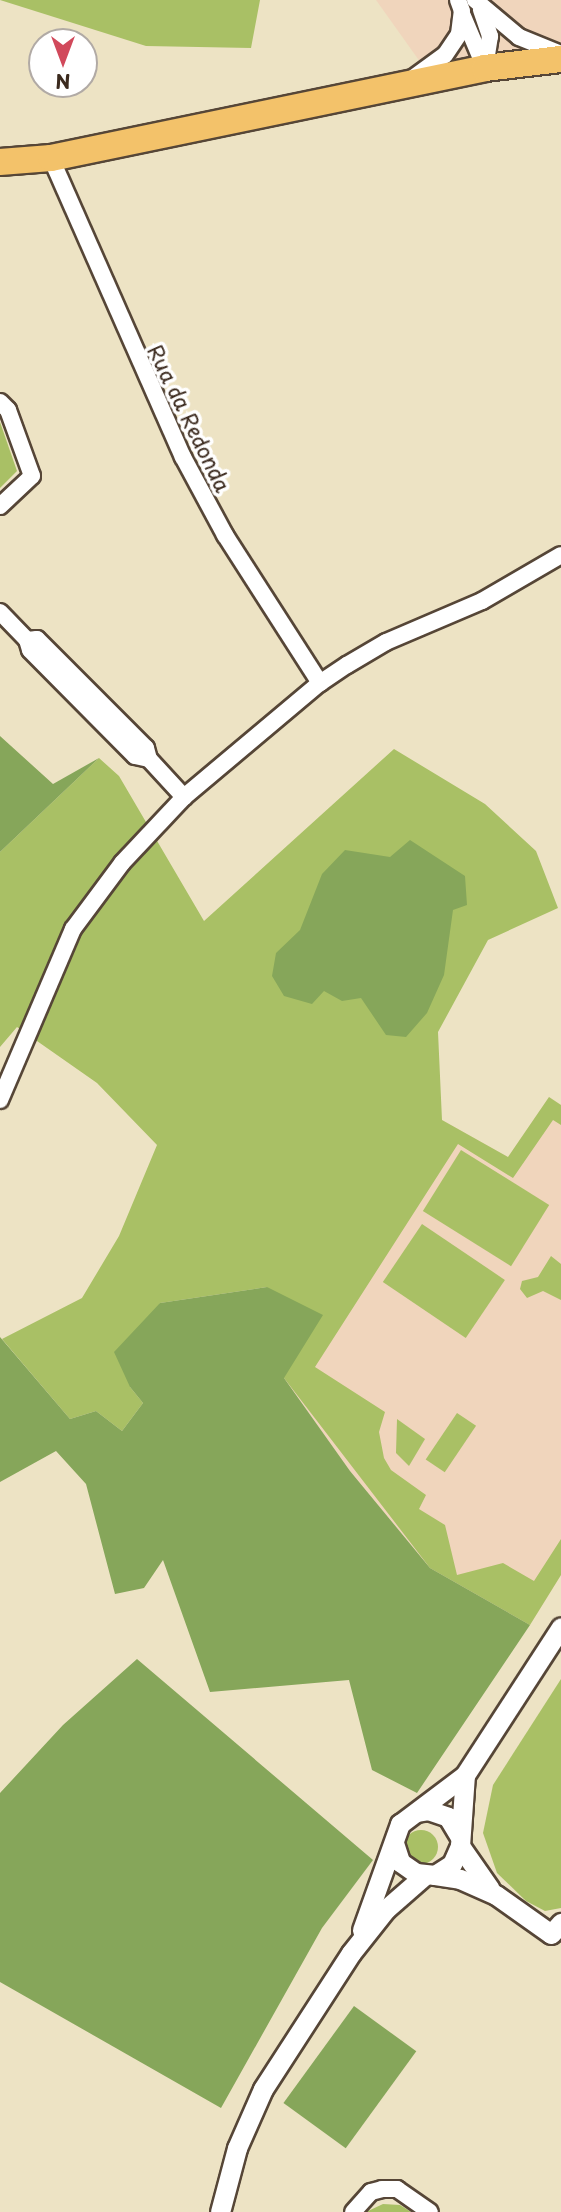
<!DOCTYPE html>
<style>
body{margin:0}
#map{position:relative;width:561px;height:2212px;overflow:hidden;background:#ede3c4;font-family:"Playpen Sans",sans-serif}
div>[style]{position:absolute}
.built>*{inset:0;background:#f0d5bc}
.green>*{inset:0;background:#a9c065;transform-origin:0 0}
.round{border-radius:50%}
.forest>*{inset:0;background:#86a65a;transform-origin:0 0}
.roads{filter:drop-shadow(2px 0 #564637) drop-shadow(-2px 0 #564637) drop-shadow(0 2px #564637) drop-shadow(0 -2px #564637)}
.minor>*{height:16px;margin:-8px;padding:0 8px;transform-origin:8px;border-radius:8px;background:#fff}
.tertiary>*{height:19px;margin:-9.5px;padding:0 9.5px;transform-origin:9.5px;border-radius:9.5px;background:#fff}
.primary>*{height:26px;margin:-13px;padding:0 13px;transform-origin:13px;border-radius:13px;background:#f3c26a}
span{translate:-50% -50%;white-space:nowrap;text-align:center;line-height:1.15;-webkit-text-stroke:7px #fff;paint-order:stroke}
.street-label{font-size:21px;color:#3b2a1e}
.north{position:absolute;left:28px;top:28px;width:70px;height:70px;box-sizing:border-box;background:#fff;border:2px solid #b1aaa5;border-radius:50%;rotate:180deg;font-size:19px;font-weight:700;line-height:28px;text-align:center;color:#3b2a1e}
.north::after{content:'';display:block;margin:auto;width:24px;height:32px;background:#d1495b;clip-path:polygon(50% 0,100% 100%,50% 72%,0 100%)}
</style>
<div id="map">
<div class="built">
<div style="clip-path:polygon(376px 0,561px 0,561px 51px,428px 73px)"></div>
<div style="clip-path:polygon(549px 1097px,561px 1105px,561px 1575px,530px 1625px,430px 1568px,350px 1471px,284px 1378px,442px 1120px,508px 1157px)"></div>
</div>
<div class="green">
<div style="clip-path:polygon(0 0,260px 0,251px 48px,146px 46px)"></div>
<div style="clip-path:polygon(0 422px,17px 471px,0 488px)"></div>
<div style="clip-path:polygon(394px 749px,485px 804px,536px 851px,558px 908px,488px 940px,438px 1032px,442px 1120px,508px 1157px,549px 1097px,561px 1105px,561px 1125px,553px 1120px,513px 1178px,458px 1144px,315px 1367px,385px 1412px,379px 1432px,384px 1458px,391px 1470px,426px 1495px,419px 1509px,445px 1525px,457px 1575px,503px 1563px,534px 1581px,561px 1539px,561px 1575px,530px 1625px,430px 1568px,284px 1378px,267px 1287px,160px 1303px,130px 1387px,143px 1403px,122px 1431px,96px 1411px,70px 1419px,2px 1339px,82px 1298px,119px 1236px,157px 1145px,97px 1083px,17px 1027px,0 1047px,0 852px,99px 758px,119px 776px,204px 921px)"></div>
<div style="left:461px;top:1150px;width:104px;height:72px;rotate:32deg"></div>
<div style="left:422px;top:1224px;width:100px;height:70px;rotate:34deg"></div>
<div style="clip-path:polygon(551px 1256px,561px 1264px,561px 1300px,543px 1291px,527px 1298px,520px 1289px,522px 1281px,538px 1277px)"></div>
<div style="left:457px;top:1413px;width:23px;height:56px;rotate:34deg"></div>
<div style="clip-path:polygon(397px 1419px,425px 1439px,409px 1466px,396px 1453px)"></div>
<div style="clip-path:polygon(561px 1679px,561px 1908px,545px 1911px,526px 1901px,497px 1873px,483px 1833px,493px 1785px)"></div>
<div class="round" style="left:404px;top:1830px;width:34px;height:34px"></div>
<div style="clip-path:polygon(383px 2204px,400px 2205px,411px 2212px,366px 2212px)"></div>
</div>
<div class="forest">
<div style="clip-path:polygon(0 736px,53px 784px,99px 758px,0 852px)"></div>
<div style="clip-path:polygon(410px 840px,465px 876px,467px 905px,453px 910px,444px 975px,427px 1013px,406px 1037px,386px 1035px,361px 998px,342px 1001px,324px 991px,312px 1004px,284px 996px,272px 976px,276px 953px,300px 930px,322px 874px,345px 850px,390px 857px)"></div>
<div style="clip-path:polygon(267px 1287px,323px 1315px,284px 1378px,350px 1471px,430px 1568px,530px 1625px,417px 1793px,372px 1770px,349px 1680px,210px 1692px,163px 1560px,144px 1588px,115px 1594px,86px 1484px,56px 1451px,0 1482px,0 1337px,70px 1419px,96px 1411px,122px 1431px,143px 1403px,130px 1387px,114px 1352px,160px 1303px)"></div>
<div style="clip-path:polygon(137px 1659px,373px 1860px,322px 1928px,221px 2108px,0 1982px,0 1793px,63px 1725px)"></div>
<div style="left:354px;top:2006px;width:77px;height:120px;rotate:36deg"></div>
</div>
<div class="roads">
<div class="minor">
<div style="left:475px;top:0;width:57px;rotate:40.1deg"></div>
<div style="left:519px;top:37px;width:45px;rotate:22deg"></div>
<div style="left:481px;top:10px;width:28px;rotate:71deg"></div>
<div style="left:490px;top:36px;width:32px;rotate:99deg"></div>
<div style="left:463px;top:16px;width:56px;rotate:67.1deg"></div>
<div style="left:413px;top:78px;width:39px;rotate:-36deg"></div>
<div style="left:445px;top:55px;width:25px;rotate:-56deg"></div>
<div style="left:459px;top:34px;width:23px;rotate:-83deg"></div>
<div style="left:462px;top:11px;width:12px;rotate:-110deg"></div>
<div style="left:51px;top:158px;width:327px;rotate:66.2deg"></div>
<div style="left:183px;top:457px;width:89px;rotate:61.7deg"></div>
<div style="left:225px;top:535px;width:176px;rotate:57.3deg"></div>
<div style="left:0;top:402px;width:11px;rotate:45deg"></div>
<div style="left:8px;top:410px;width:70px;rotate:70deg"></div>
<div style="left:32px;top:476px;width:44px;rotate:136.8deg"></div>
<div style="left:0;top:612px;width:39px;rotate:46deg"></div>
<div style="left:27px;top:640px;width:10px;rotate:73deg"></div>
<div style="left:30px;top:650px;width:149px;rotate:45.3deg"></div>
<div style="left:135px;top:756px;width:14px;rotate:12deg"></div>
<div style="left:27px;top:640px;width:10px;rotate:-6deg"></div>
<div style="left:37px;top:639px;width:154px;rotate:45deg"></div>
<div style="left:146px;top:748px;width:11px;rotate:75deg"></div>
<div style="left:149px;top:759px;width:52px;rotate:47.4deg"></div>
<div style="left:0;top:1100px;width:186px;rotate:-66.9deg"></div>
<div style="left:73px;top:929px;width:82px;rotate:-53.4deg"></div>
<div style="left:122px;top:863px;width:91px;rotate:-46.8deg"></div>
<div style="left:184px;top:797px;width:177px;rotate:-40deg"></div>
<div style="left:320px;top:683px;width:32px;rotate:-34deg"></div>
<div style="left:347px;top:665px;width:45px;rotate:-30.5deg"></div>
<div style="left:386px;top:642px;width:104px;rotate:-23.1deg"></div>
<div style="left:482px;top:601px;width:91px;rotate:-30.2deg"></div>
<div style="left:353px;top:2212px;width:27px;rotate:-48deg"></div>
<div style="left:371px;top:2192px;width:11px;rotate:-15deg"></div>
<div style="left:382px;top:2189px;width:15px"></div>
<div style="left:397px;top:2189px;width:40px;rotate:34.9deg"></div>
</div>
<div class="tertiary">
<div style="left:417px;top:1812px;width:11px;rotate:-10deg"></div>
<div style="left:428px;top:1810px;width:21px;rotate:19deg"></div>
<div style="left:448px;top:1817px;width:21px;rotate:59deg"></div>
<div style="left:394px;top:1843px;width:20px;rotate:72deg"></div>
<div style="left:400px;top:1862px;width:19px;rotate:35deg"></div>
<div style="left:416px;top:1873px;width:19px;rotate:6deg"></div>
<div style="left:435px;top:1875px;width:20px;rotate:-33deg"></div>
<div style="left:452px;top:1864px;width:20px;rotate:-66deg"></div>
<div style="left:460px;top:1846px;width:71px;rotate:-86deg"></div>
<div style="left:460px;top:1846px;width:52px;rotate:55.1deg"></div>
<div style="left:435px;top:1875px;width:25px;rotate:9deg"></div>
<div style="left:460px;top:1879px;width:39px;rotate:24deg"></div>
<div style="left:496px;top:1895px;width:67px;rotate:35.3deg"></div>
<div style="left:551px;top:1934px;width:15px;rotate:-48deg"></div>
<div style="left:362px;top:1930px;width:113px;rotate:-70.3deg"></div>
<div style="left:400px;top:1824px;width:81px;rotate:-37deg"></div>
<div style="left:465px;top:1775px;width:176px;rotate:-57deg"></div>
<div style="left:220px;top:2212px;width:66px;rotate:-75.1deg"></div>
<div style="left:237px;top:2148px;width:64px;rotate:-66.2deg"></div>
<div style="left:263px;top:2089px;width:162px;rotate:-57.1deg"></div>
<div style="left:351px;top:1953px;width:56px;rotate:-51.5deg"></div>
<div style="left:386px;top:1909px;width:52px;rotate:-41.1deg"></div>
</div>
<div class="primary">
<div style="left:0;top:162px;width:51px;rotate:-4.5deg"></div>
<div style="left:51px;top:158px;width:443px;rotate:-11.7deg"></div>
<div style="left:485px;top:68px;width:77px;rotate:-6.8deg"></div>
</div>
</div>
<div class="street-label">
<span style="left:190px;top:418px;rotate:64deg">Rua da Redonda</span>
</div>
<div class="north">N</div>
</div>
